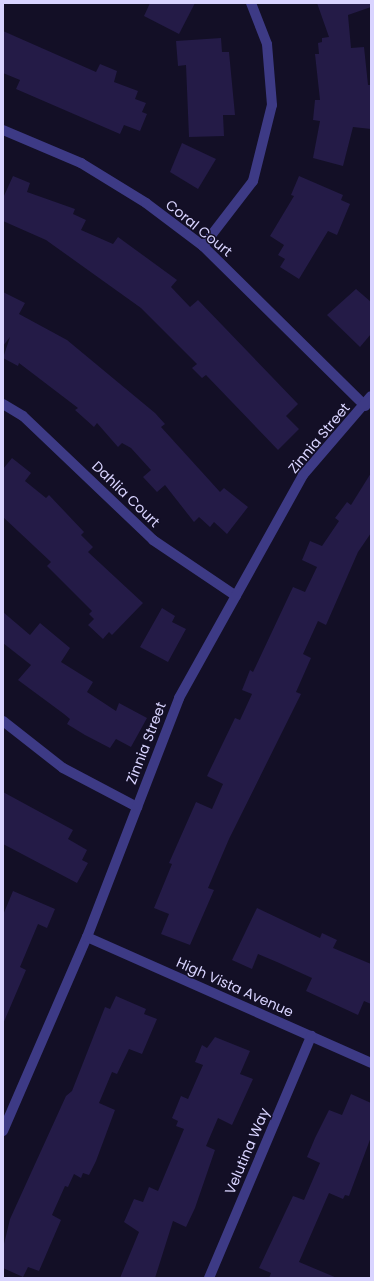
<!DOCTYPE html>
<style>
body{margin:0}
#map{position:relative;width:374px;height:1281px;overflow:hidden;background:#130f26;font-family:Poppins,sans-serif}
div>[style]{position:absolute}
.building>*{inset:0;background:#241b47}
.street>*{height:10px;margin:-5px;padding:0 5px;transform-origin:5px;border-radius:5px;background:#3d3a85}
span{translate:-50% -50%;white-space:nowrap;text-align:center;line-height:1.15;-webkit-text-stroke:3px #130f26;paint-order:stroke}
.street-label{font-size:14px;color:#d9d4ff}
.frame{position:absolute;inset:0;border:4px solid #d9d4ff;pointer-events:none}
</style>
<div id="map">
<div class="building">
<div style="clip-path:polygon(150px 3px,195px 3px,179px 34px,144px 16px)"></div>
<div style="clip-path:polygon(317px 3px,371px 3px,371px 7px,348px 15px,351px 48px,364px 47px,368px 85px,371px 85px,371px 129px,353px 127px,343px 166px,313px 158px,320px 121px,313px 120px,315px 100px,320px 100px,315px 54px,319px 54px,318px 43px,322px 42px,322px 38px,329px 37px)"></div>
<div style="clip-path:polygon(3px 31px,96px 72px,100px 64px,117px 71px,114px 82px,138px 91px,135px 99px,146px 103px,142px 112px,147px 114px,140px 131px,124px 125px,120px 134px,16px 89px,20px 80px,3px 73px)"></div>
<div style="clip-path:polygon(221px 38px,222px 52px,229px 52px,235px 115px,223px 115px,224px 136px,189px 137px,186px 65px,178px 66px,176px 41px)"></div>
<div style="clip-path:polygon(182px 143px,216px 159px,198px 189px,170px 172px)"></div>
<div style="clip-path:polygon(13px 176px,30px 183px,27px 192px,75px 209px,73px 214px,86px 220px,81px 230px,113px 244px,118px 237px,177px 280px,171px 287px,190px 307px,198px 300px,298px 404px,286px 416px,299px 429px,278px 450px,206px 375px,202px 378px,192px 368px,197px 364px,141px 308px,46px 240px,3px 221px,3px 198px)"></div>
<div style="clip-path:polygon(299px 176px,343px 195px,341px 200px,350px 204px,337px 235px,328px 231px,299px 279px,280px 267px,285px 259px,278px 255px,284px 245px,270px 236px,294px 196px,291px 195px)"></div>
<div style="clip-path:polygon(356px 289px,371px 302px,371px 334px,360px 347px,327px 315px)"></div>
<div style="clip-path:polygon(3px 292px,25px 303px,19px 314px,67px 340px,155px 413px,165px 424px,161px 427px,220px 492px,224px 488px,248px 507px,227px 534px,214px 522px,210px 527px,199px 517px,194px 522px,165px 485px,157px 492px,143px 477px,151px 470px,131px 448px,122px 443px,118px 447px,97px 423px,94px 427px,75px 410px,78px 408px,19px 363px,18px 366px,3px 358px,10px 337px,3px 346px)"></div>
<div style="clip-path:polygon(12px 458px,31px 473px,25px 481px,46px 498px,49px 495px,84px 532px,81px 535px,93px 547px,88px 552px,143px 603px,112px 635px,109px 632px,103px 639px,88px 625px,94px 619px,89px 614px,92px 611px,47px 566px,51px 562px,3px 517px,3px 469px)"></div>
<div style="clip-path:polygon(371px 473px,371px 533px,358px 552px,326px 625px,318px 621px,303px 654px,311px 658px,296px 692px,301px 694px,229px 839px,208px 888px,214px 890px,190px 945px,161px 934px,169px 914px,154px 908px,172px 864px,169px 863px,196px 802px,212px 809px,223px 784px,207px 776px,235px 718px,240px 720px,252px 694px,242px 690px,250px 670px,253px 672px,293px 587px,305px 592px,317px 567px,302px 560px,310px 541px,322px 546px,339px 521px,335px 518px,347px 502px,351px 505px)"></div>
<div style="clip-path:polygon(162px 608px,175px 616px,172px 622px,186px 629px,168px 662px,140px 647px)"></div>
<div style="clip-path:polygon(3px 612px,30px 635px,40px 623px,70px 648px,61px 662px,93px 682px,87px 692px,116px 711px,119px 703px,147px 718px,131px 747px,116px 739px,110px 748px,85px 735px,67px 724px,70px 719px,64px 714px,18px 680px,31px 665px,3px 643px)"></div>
<div style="clip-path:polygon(3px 792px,73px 830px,68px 839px,87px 850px,82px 860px,88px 863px,77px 883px,3px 844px)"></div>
<div style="clip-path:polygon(13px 891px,55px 909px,47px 928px,38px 924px,20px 967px,26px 970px,3px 1024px,3px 915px)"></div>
<div style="clip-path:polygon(257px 908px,320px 938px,322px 933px,337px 940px,333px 948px,371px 964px,371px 1004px,364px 1001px,358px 1015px,306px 991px,312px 978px,277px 962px,258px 954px,252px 969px,232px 960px)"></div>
<div style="clip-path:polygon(116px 996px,146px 1009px,144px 1014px,157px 1019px,142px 1054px,129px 1049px,117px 1074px,112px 1072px,99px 1103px,115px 1110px,96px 1161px,89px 1175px,83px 1173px,81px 1178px,74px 1174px,68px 1187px,65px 1186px,52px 1215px,61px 1220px,39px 1271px,28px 1267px,23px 1277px,3px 1268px,3px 1248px,10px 1219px,66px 1096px,72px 1091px,105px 1007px,110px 1009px)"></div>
<div style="clip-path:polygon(215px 1037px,250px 1051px,240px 1074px,253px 1079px,232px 1125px,218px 1118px,206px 1146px,215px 1150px,195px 1208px,186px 1227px,173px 1221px,155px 1278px,120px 1278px,139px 1232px,124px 1222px,134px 1199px,143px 1202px,149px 1187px,158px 1191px,184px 1129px,176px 1126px,178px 1121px,172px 1118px,181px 1096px,188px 1099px,203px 1065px,195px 1062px,202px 1045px,207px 1048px)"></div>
<div style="clip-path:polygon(351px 1094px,371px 1103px,371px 1137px,349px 1196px,345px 1195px,343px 1199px,329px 1193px,299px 1262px,337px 1278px,269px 1278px,271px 1273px,259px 1268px,293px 1196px,304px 1200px,320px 1163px,307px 1157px,315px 1138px,329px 1110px,342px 1115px)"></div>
</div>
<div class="street">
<div style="left:3px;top:130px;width:85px;rotate:22.9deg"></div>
<div style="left:81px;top:163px;width:76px;rotate:31.6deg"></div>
<div style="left:146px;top:203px;width:71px;rotate:37deg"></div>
<div style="left:203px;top:246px;width:228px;rotate:44.6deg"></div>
<div style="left:203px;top:246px;width:82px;rotate:-52.4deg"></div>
<div style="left:253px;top:181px;width:78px;rotate:-76deg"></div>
<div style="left:272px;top:105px;width:61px;rotate:-94.7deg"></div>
<div style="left:267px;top:44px;width:44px;rotate:-111.3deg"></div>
<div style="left:3px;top:404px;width:23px;rotate:31deg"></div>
<div style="left:23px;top:416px;width:180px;rotate:43.6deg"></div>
<div style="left:153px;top:540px;width:100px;rotate:34deg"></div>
<div style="left:3px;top:721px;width:76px;rotate:38.1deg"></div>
<div style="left:63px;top:768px;width:84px;rotate:27.8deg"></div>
<div style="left:87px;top:937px;width:311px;rotate:23.9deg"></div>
<div style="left:3px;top:1131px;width:211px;rotate:-66.6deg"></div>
<div style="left:87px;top:937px;width:256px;rotate:-68.9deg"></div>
<div style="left:179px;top:698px;width:255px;rotate:-60.9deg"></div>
<div style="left:303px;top:475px;width:104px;rotate:-49.3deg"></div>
<div style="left:209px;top:1278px;width:263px;rotate:-67.1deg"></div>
</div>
<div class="street-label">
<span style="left:199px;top:228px;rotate:39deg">Coral Court</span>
<span style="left:319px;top:438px;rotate:-50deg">Zinnia Street</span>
<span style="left:126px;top:494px;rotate:44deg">Dahlia Court</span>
<span style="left:146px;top:743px;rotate:-69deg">Zinnia Street</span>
<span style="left:235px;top:987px;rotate:24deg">High Vista Avenue</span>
<span style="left:247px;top:1151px;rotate:-67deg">Velutina Way</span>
</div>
<div class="frame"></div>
</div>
